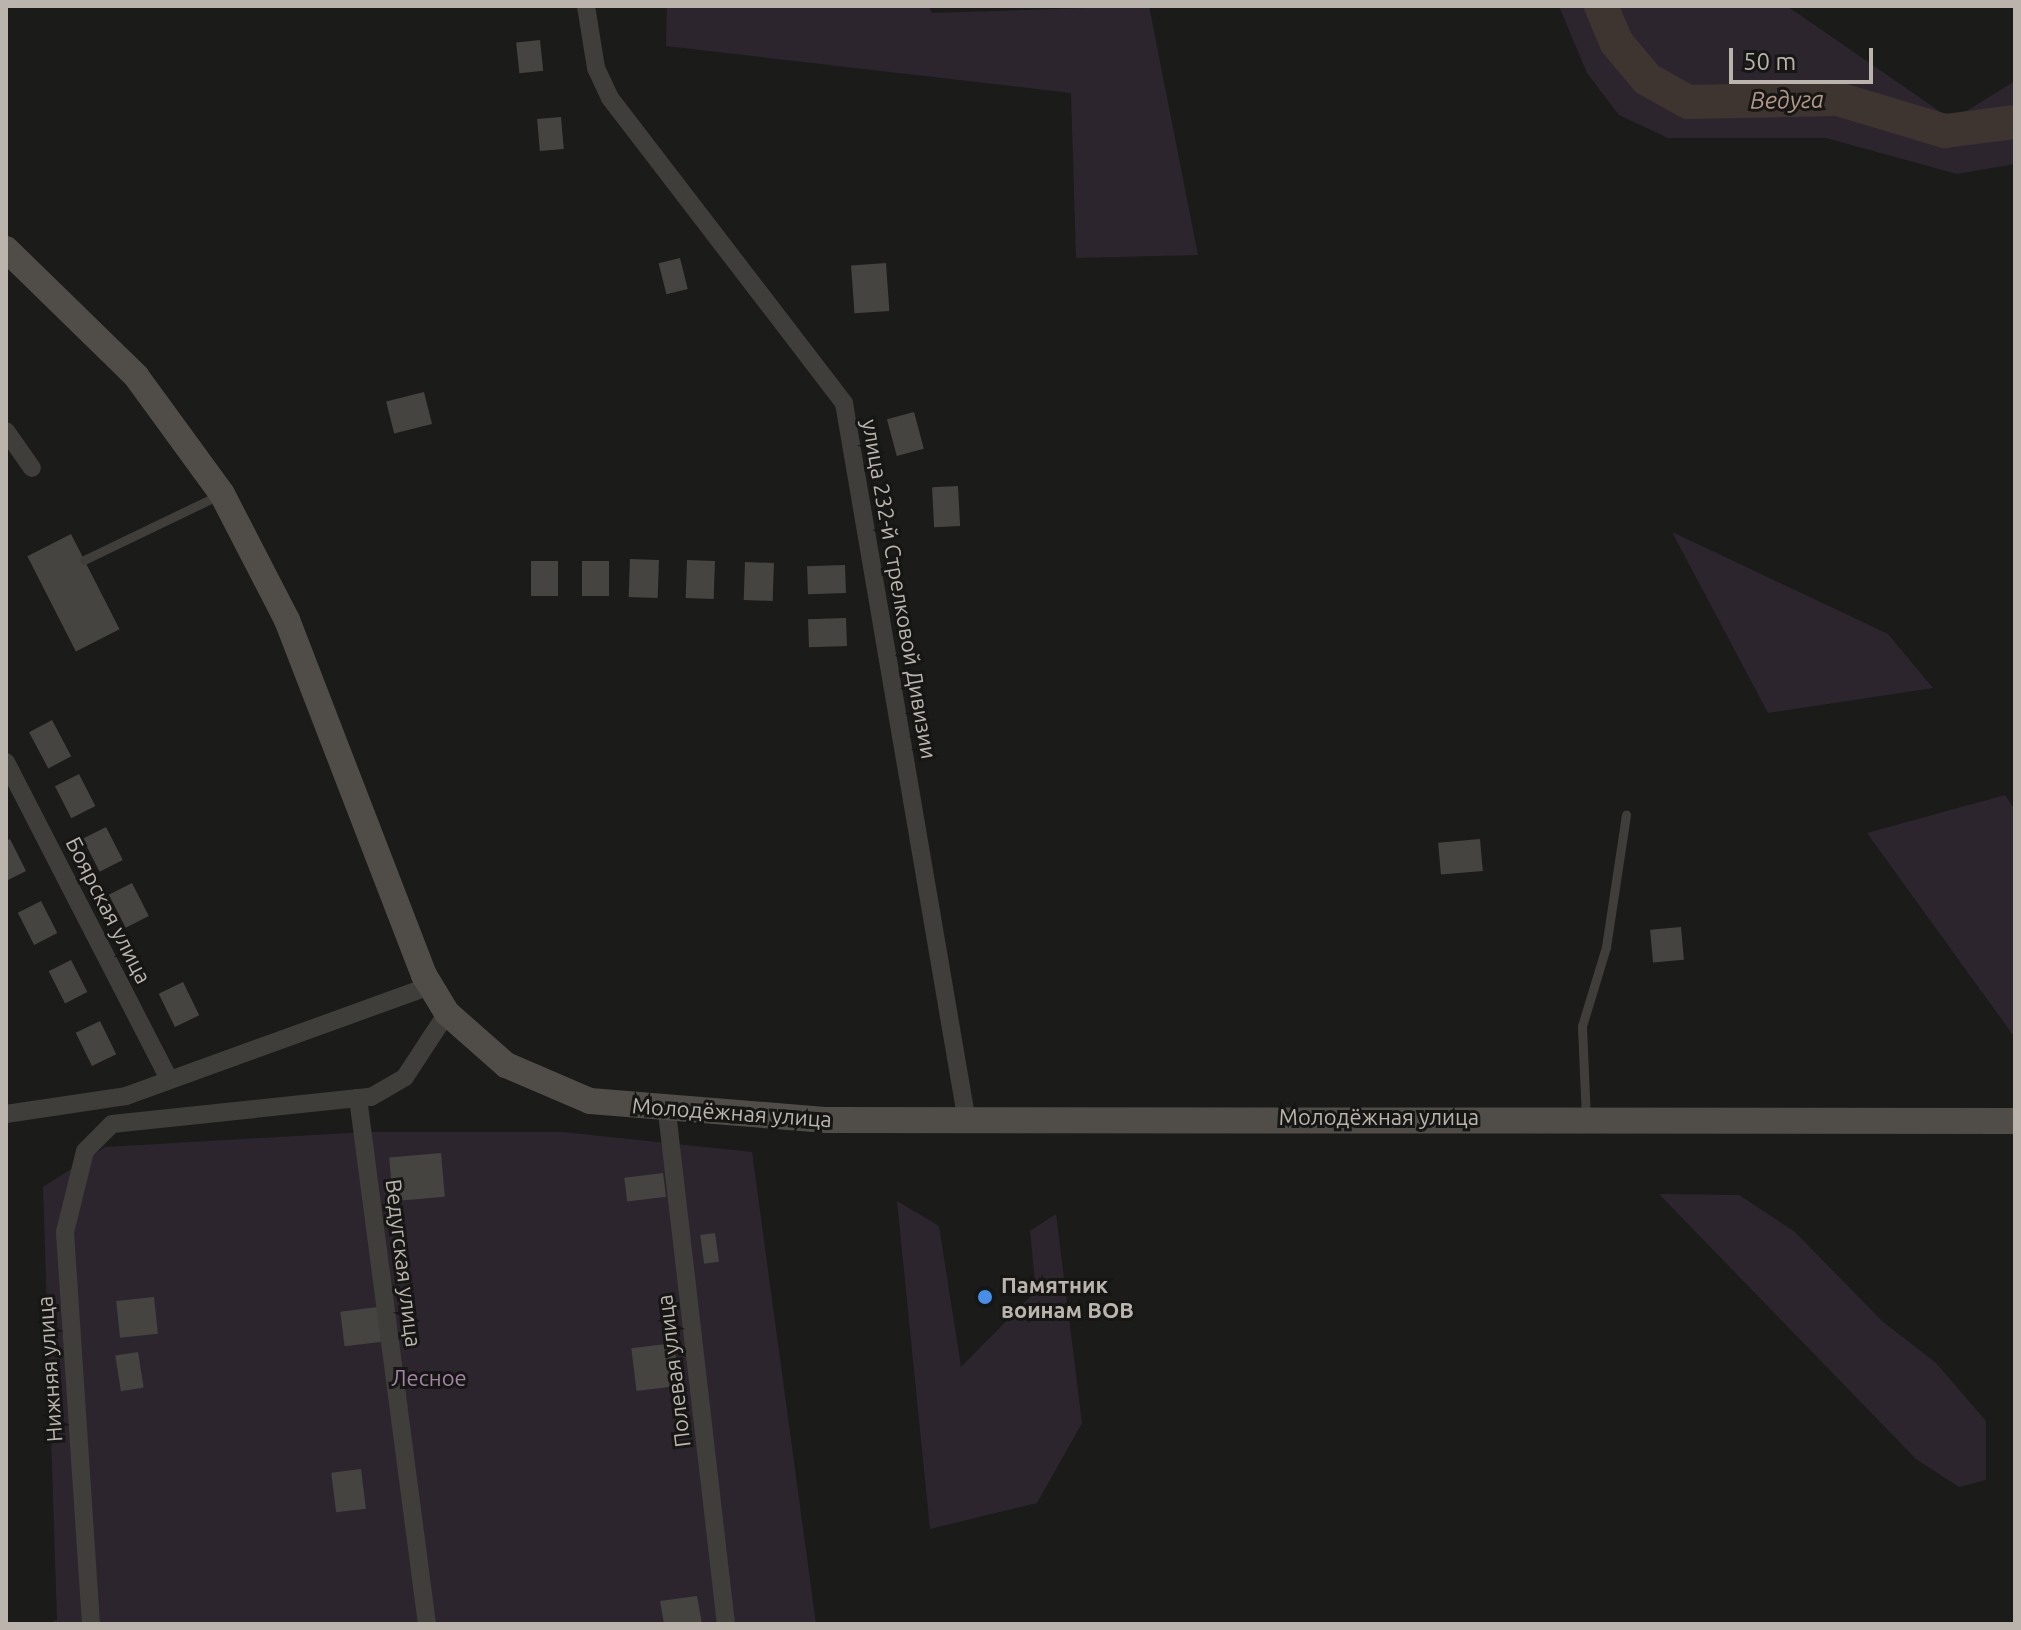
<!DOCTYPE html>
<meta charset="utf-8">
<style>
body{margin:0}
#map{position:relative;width:2021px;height:1630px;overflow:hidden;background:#1b1b19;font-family:Ubuntu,sans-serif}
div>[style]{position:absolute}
.green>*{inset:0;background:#2d252e}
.river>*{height:34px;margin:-17px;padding:0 17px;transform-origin:17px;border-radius:17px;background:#3f3530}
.building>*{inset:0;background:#454441;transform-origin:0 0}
.lane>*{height:9px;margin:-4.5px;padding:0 4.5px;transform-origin:4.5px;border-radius:4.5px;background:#403e3a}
.street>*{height:18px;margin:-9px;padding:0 9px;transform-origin:9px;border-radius:9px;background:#403e3a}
.secondary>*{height:26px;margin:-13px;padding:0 13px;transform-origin:13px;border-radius:13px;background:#504d49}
.dots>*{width:22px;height:22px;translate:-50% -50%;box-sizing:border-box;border:4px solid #161614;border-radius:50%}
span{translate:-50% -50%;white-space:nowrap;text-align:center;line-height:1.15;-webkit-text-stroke:6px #161614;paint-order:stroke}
.street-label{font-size:22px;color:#bab4ad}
.poi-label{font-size:22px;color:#bab4ad;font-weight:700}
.left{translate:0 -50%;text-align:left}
.park-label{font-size:22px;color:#a285a4}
.water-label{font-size:24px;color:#b29686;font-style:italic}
.frame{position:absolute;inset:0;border:8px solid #bab4ad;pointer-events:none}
.scale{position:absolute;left:1729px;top:48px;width:144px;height:36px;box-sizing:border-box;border:4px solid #bab4ad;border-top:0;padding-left:10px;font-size:24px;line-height:28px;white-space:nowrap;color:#bab4ad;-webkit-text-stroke:6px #161614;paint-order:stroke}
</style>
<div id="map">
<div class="green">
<div style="clip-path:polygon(667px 6px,929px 6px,932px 13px,1149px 6px,1198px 255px,1076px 258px,1071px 93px,666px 46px)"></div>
<div style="clip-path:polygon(1559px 6px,1787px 6px,1942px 113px,1960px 115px,2015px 81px,2015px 164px,1957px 174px,1826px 138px,1668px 138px,1619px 115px,1587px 73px)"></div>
<div style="clip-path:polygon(1672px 532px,1888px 634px,1933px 688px,1768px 713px)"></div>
<div style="clip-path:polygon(2005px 795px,2015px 810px,2013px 1035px,1867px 833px)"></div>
<div style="clip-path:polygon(366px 1132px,562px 1132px,752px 1152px,816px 1624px,47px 1624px,57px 1620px,43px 1187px,105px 1147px)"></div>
<div style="clip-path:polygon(1659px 1194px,1739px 1195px,1795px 1232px,1882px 1321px,1936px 1363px,1986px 1421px,1986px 1480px,1959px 1487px,1916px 1459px)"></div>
<div style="clip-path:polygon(897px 1201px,939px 1226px,961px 1367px,1036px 1291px,1030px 1231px,1056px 1214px,1082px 1423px,1037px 1503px,930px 1529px)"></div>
</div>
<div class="river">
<div style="left:1601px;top:6px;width:39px;rotate:67deg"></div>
<div style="left:1616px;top:42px;width:48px;rotate:50deg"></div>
<div style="left:1647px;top:79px;width:47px;rotate:29.3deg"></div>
<div style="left:1688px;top:102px;width:150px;rotate:-1.1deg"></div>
<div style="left:1838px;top:99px;width:112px;rotate:16.7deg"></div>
<div style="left:1945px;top:131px;width:71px;rotate:-7.3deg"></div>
</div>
<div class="building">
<div style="left:540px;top:40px;width:31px;height:24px;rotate:84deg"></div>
<div style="left:561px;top:117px;width:32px;height:24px;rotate:85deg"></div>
<div style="left:680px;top:258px;width:32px;height:22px;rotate:76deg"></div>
<div style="left:886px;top:263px;width:48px;height:35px;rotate:86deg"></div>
<div style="left:424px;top:392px;width:33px;height:39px;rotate:76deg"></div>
<div style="left:914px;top:412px;width:38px;height:28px;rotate:75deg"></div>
<div style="left:958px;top:486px;width:40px;height:26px;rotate:87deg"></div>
<div style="left:71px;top:534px;width:107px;height:49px;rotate:63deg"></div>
<div style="left:630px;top:559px;width:29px;height:38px;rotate:2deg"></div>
<div style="left:687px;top:560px;width:28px;height:38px;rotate:2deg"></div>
<div style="left:558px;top:561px;width:35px;height:27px;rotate:90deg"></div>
<div style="left:582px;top:561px;width:27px;height:35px"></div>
<div style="left:745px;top:562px;width:29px;height:38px;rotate:2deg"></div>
<div style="left:845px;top:565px;width:28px;height:38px;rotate:88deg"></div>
<div style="left:846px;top:618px;width:28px;height:38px;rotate:88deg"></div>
<div style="left:52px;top:720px;width:41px;height:26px;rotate:62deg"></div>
<div style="left:79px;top:774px;width:36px;height:27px;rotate:63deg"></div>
<div style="left:106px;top:827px;width:37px;height:26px;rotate:63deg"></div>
<div style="clip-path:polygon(10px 839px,26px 871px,6px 881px,6px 841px)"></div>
<div style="left:1480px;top:839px;width:32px;height:42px;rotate:85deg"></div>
<div style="left:132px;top:883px;width:37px;height:26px;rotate:63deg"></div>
<div style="left:41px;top:901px;width:36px;height:26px;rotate:63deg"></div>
<div style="left:1681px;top:927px;width:33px;height:31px;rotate:85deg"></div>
<div style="left:71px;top:960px;width:36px;height:25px;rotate:63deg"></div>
<div style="left:183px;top:982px;width:37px;height:27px;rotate:64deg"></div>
<div style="left:100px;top:1021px;width:37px;height:27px;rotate:64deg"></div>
<div style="left:441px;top:1153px;width:44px;height:52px;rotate:85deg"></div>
<div style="left:663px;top:1173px;width:24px;height:39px;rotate:83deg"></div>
<div style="left:715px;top:1233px;width:29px;height:15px;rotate:82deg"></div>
<div style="left:154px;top:1297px;width:37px;height:38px;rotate:84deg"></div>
<div style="left:378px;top:1307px;width:35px;height:38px;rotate:83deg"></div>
<div style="left:674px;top:1343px;width:43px;height:43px;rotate:83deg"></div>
<div style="left:138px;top:1352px;width:36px;height:23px;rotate:81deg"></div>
<div style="left:361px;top:1469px;width:40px;height:30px;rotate:83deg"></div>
<div style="clip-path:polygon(697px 1596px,702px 1624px,664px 1624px,660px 1601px)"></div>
</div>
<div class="lane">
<div style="left:84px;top:560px;width:150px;rotate:-25.7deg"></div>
<div style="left:1586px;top:1119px;width:93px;rotate:-92.5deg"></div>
<div style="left:1582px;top:1026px;width:83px;rotate:-73.1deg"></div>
<div style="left:1606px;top:947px;width:134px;rotate:-81.4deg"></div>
</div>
<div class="street">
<div style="left:586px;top:6px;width:63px;rotate:80.8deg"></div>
<div style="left:596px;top:68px;width:33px;rotate:65deg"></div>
<div style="left:610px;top:98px;width:384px;rotate:52.5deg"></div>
<div style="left:844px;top:403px;width:723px;rotate:80.29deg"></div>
<div style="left:6px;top:431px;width:45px;rotate:54.9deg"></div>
<div style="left:6px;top:762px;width:356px;rotate:62.8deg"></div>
<div style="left:358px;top:1098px;width:531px;rotate:82.53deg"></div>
<div style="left:667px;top:1112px;width:515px;rotate:83.43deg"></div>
<div style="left:6px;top:1114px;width:121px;rotate:-8.5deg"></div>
<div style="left:126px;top:1096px;width:323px;rotate:-19.9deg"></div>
<div style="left:91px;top:1624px;width:393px;rotate:-93.8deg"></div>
<div style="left:65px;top:1232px;width:83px;rotate:-76.1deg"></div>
<div style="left:85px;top:1151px;width:38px;rotate:-45deg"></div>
<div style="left:112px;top:1124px;width:260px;rotate:-6deg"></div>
<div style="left:371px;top:1097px;width:39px;rotate:-30deg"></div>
<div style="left:405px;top:1077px;width:77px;rotate:-56.7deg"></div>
</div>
<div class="secondary">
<div style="left:6px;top:249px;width:182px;rotate:44.3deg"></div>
<div style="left:136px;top:376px;width:146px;rotate:53.9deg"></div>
<div style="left:222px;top:494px;width:142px;rotate:62.7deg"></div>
<div style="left:287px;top:620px;width:381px;rotate:68.9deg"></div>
<div style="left:424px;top:975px;width:44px;rotate:58.8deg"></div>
<div style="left:447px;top:1013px;width:79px;rotate:41.4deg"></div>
<div style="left:506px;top:1065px;width:91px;rotate:23.2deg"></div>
<div style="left:590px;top:1101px;width:238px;rotate:4.6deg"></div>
<div style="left:827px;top:1120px;width:1188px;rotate:0.05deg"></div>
</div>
<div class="dots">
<div style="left:985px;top:1297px;background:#468ee7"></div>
</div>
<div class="street-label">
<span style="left:900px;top:589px;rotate:80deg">улица 232-й Стрелковой Дивизии</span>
<span style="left:109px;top:910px;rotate:63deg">Боярская улица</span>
<span style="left:732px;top:1112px;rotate:4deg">Молодёжная улица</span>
<span style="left:1379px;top:1117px">Молодёжная улица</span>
<span style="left:404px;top:1263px;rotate:83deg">Ведугская улица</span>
<span style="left:49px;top:1369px;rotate:-94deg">Нижняя улица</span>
<span style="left:673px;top:1371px;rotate:-97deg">Полевая улица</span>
</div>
<div class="poi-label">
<span class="left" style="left:1001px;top:1297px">Памятник<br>воинам ВОВ</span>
</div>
<div class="park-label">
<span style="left:429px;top:1378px">Лесное</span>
</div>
<div class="water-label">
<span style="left:1787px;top:100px;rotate:-1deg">Ведуга</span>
</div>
<div class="frame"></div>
<div class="scale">50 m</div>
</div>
